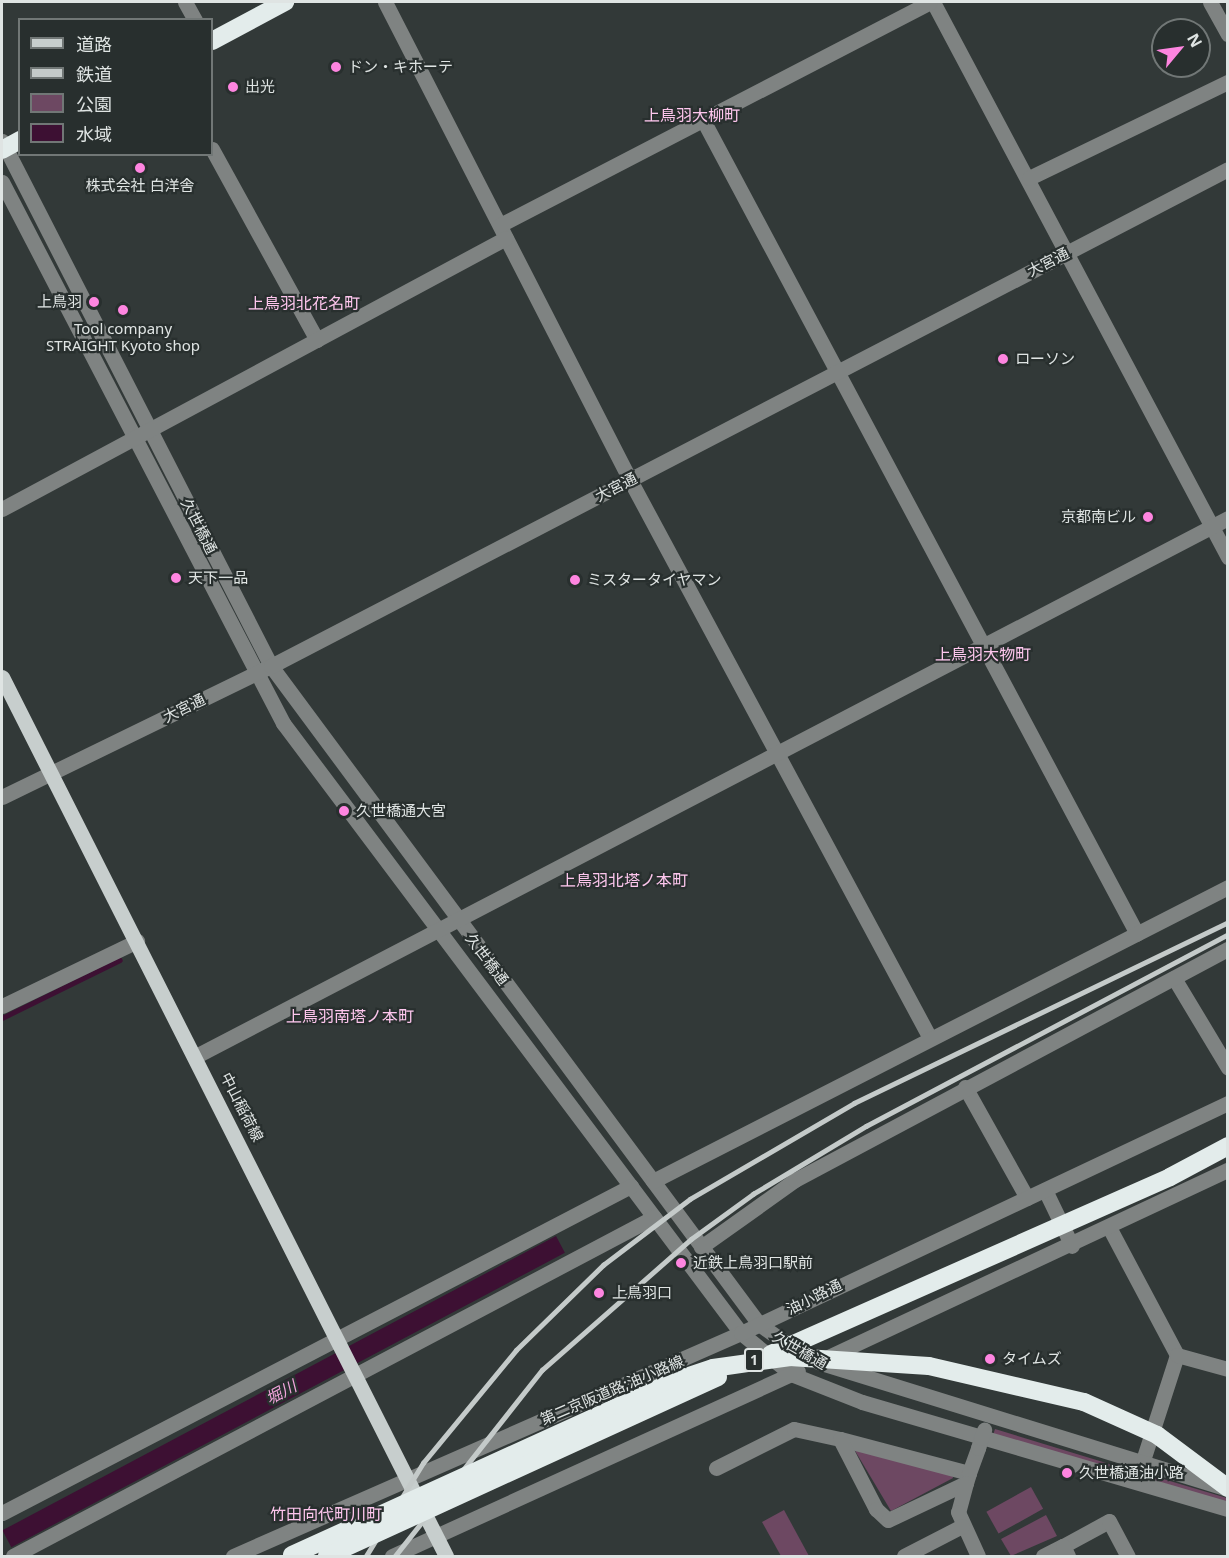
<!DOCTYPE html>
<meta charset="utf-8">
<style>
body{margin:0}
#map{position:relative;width:1229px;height:1558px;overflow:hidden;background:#323938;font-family:"Noto Sans","Noto Sans JP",sans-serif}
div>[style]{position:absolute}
.green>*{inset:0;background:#6d4862;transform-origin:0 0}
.water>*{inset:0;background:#3d1033;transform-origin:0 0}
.stream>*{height:4.5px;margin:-2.25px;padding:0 2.25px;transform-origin:2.25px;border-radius:2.25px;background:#3d1033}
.minor>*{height:15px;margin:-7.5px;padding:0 7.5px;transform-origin:7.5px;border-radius:7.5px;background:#7f8382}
.major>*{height:15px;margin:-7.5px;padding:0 7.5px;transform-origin:7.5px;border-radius:7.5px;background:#c7cecd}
.highway>*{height:18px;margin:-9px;padding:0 9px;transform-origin:9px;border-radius:9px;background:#e3eceb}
.rail>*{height:4.5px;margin:-2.25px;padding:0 2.25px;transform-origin:2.25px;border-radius:2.25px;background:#c4cac9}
.highway-bridge>*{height:18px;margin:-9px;padding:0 9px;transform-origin:9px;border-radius:9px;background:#e3eceb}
.dots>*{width:16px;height:16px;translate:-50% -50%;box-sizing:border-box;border:3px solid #282f2e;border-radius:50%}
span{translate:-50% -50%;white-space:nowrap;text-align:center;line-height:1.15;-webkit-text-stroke:4.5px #282f2e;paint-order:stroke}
.shield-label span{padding:2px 4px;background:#282f2e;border:2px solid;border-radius:4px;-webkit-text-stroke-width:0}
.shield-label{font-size:14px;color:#dfe4e3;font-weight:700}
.poi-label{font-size:15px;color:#dfe4e3}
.left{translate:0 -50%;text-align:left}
.right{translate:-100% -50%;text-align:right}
.street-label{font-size:15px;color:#dfe4e3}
.neighbourhood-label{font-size:16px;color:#fdc6ed}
.water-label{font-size:16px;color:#f2a5dc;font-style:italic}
.frame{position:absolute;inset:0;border:3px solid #dfe4e3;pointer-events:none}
.legend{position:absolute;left:18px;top:18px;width:195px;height:138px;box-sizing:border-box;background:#282f2e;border:2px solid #717776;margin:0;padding:8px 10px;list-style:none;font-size:18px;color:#dfe4e3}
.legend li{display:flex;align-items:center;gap:12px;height:30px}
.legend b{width:30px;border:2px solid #717776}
.north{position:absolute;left:1151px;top:18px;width:60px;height:60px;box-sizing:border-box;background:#282f2e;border:2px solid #717776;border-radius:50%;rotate:61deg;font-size:16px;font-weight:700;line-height:24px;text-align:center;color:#dfe4e3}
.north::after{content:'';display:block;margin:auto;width:21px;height:27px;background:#fe85e0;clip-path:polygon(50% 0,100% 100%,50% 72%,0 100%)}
</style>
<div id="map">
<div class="green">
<div style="left:995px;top:1429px;width:137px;height:5px;rotate:17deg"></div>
<div style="clip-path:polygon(854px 1449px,952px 1474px,953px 1478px,891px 1511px)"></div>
<div style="clip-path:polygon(1153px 1476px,1227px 1498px,1227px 1503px,1150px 1479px)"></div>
<div style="left:1031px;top:1487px;width:25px;height:51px;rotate:61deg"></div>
<div style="clip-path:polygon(784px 1510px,809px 1556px,781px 1556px,762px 1522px)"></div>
<div style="clip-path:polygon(1046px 1515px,1057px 1536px,1011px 1556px,1001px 1539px)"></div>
</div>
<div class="water">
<div style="left:556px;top:1236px;width:19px;height:627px;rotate:62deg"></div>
</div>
<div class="stream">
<div style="left:2px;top:1018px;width:131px;rotate:-26.2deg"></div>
</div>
<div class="minor">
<div style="left:185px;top:2px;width:21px;rotate:61deg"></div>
<div style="left:385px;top:2px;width:537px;rotate:62.86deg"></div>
<div style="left:630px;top:480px;width:634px;rotate:61.74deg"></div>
<div style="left:933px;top:2px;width:629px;rotate:62.01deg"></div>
<div style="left:1210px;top:2px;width:37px;rotate:61deg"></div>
<div style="left:703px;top:120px;width:922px;rotate:61.93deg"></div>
<div style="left:2px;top:141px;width:590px;rotate:62.87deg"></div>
<div style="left:271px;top:666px;width:819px;rotate:53.44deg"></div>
<div style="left:759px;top:1324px;width:47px;rotate:35.4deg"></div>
<div style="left:212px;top:149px;width:218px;rotate:61.2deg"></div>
<div style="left:1029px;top:178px;width:221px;rotate:-25.8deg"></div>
<div style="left:2px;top:182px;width:610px;rotate:62.55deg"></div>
<div style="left:283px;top:723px;width:763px;rotate:53.1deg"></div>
<div style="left:741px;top:1333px;width:65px;rotate:39.4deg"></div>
<div style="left:791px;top:1374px;width:76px;rotate:21.5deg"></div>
<div style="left:862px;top:1402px;width:381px;rotate:16.3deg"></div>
<div style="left:500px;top:225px;width:484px;rotate:-27.4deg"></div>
<div style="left:2px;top:509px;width:572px;rotate:-28.27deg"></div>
<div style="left:2px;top:797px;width:299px;rotate:-26deg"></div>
<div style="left:271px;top:666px;width:1078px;rotate:-27.44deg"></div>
<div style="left:1174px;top:978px;width:105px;rotate:59deg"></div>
<div style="left:2px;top:1006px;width:150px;rotate:-25.7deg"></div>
<div style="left:196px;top:1056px;width:1164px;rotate:-27.53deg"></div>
<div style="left:965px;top:1087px;width:127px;rotate:60.8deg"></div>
<div style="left:653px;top:1181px;width:646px;rotate:-27.08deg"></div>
<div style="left:1045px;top:1190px;width:62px;rotate:64.3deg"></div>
<div style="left:1110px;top:1229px;width:143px;rotate:62deg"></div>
<div style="left:1177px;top:1355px;width:124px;rotate:107.9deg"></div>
<div style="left:701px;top:1247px;width:115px;rotate:-35.5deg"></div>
<div style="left:795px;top:1180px;width:491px;rotate:-28.1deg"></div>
<div style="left:1177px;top:1355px;width:53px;rotate:15.4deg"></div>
<div style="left:826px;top:1358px;width:444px;rotate:-25.1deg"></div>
<div style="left:818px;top:1362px;width:426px;rotate:17.2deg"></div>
<div style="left:716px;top:1468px;width:87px;rotate:-26.6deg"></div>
<div style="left:794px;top:1429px;width:47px;rotate:12.3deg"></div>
<div style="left:969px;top:1473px;width:133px;rotate:-165.2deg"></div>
<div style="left:840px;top:1439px;width:79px;rotate:62.8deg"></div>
<div style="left:876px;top:1509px;width:16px;rotate:43deg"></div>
<div style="left:888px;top:1520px;width:86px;rotate:-25.4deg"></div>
<div style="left:966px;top:1483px;width:10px;rotate:-73deg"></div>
<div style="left:969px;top:1473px;width:27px;rotate:-70deg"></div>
<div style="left:978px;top:1448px;width:10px;rotate:-73deg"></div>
<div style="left:981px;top:1438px;width:9px;rotate:-69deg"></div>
<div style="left:966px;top:1483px;width:30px;rotate:105deg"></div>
<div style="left:958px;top:1512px;width:48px;rotate:65.6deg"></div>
<div style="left:2px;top:1513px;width:709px;rotate:-27.47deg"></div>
<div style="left:1063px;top:1546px;width:52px;rotate:-28.5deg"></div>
<div style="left:1109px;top:1521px;width:40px;rotate:62deg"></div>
<div style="left:13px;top:1556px;width:725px;rotate:-27.87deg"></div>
<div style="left:233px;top:1556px;width:555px;rotate:-23.7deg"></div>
<div style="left:741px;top:1333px;width:539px;rotate:-25.28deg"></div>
<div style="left:392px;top:1556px;width:446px;rotate:-24.5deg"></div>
<div style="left:904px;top:1556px;width:65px;rotate:-27.3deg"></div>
<div style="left:1043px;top:1556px;width:22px;rotate:-27deg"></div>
<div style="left:1063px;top:1546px;width:11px;rotate:63deg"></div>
</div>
<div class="major">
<div style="left:2px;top:677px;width:985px;rotate:63.2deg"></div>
</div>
<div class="highway">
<div style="left:212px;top:41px;width:83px;rotate:-28.1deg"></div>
<div style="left:2px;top:150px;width:21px;rotate:-29deg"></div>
</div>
<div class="rail">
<div style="left:366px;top:1556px;width:109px;rotate:-58.5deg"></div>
<div style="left:423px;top:1463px;width:146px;rotate:-50.5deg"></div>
<div style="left:516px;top:1350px;width:122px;rotate:-44.3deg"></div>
<div style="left:603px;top:1265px;width:109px;rotate:-37.2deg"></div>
<div style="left:690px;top:1199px;width:190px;rotate:-30.3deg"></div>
<div style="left:854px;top:1103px;width:415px;rotate:-25.8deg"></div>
<div style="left:395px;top:1556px;width:237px;rotate:-51.7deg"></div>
<div style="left:542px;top:1370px;width:198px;rotate:-41.3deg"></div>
<div style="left:691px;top:1239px;width:77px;rotate:-36deg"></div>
<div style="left:753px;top:1194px;width:132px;rotate:-31deg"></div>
<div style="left:866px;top:1126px;width:410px;rotate:-27.9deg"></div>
</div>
<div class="highway-bridge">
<div style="left:771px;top:1354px;width:436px;rotate:-23.9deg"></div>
<div style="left:1170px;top:1177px;width:66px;rotate:-28.1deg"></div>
<div style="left:292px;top:1555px;width:417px;rotate:-24.5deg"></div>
<div style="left:671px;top:1382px;width:44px;rotate:-18.4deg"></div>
<div style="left:713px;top:1368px;width:78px;rotate:-8.1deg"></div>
<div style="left:790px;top:1357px;width:139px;rotate:3.7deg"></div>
<div style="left:929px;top:1366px;width:159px;rotate:13.1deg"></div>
<div style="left:1084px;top:1402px;width:80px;rotate:24.3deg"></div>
<div style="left:1157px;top:1435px;width:89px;rotate:36.7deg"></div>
<div style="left:327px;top:1556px;width:430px;rotate:-24.6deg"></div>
</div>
<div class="dots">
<div style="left:336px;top:67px;background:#fe85e0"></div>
<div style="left:233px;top:87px;background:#fe85e0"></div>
<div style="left:140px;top:168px;background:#fe85e0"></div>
<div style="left:94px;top:302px;background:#fe85e0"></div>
<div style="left:123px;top:310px;background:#fe85e0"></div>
<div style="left:1003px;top:359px;background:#fe85e0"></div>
<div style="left:1148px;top:517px;background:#fe85e0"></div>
<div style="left:176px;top:578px;background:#fe85e0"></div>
<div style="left:575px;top:580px;background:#fe85e0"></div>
<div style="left:344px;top:811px;background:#fe85e0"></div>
<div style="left:681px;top:1263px;background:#fe85e0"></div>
<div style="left:599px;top:1293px;background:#fe85e0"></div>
<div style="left:990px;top:1359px;background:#fe85e0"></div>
<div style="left:1067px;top:1473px;background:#fe85e0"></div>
</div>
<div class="shield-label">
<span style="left:754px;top:1360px">1</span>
</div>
<div class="poi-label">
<span class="left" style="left:348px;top:67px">ドン・キホーテ</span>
<span class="left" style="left:245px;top:87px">出光</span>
<span style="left:140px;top:186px">株式会社 白洋舎</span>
<span class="right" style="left:82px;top:302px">上鳥羽</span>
<span style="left:123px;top:337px">Tool company<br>STRAIGHT Kyoto shop</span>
<span class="left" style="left:1015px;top:359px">ローソン</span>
<span class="right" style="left:1136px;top:517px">京都南ビル</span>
<span class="left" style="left:188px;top:578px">天下一品</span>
<span class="left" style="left:587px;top:580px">ミスタータイヤマン</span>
<span class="left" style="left:356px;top:811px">久世橋通大宮</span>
<span class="left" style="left:693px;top:1263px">近鉄上鳥羽口駅前</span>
<span class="left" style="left:612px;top:1293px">上鳥羽口</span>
<span class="left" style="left:1002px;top:1359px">タイムズ</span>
<span class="left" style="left:1079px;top:1473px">久世橋通油小路</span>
</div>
<div class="street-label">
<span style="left:1048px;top:262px;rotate:-27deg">大宮通</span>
<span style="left:616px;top:487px;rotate:-27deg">大宮通</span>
<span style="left:199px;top:526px;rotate:63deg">久世橋通</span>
<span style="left:184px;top:708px;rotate:-26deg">大宮通</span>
<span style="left:487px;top:959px;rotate:53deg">久世橋通</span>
<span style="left:242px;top:1107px;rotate:63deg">中山稲荷線</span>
<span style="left:814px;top:1297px;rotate:-26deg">油小路通</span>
<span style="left:800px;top:1350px;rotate:30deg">久世橋通</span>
<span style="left:612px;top:1390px;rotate:-23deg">第二京阪道路;油小路線</span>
</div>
<div class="neighbourhood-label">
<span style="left:692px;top:115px">上鳥羽大柳町</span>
<span style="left:304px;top:303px">上鳥羽北花名町</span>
<span style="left:983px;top:654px">上鳥羽大物町</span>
<span style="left:624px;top:880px">上鳥羽北塔ノ本町</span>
<span style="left:350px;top:1016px">上鳥羽南塔ノ本町</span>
<span style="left:326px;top:1514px">竹田向代町川町</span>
</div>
<div class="water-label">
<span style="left:281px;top:1392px;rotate:-28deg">堀川</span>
</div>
<div class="frame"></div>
<ul class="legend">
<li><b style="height:8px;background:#c7cecd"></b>道路</li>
<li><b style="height:8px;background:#c4cac9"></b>鉄道</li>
<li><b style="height:16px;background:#6d4862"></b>公園</li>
<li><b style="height:16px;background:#3d1033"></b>水域</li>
</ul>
<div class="north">N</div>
</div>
